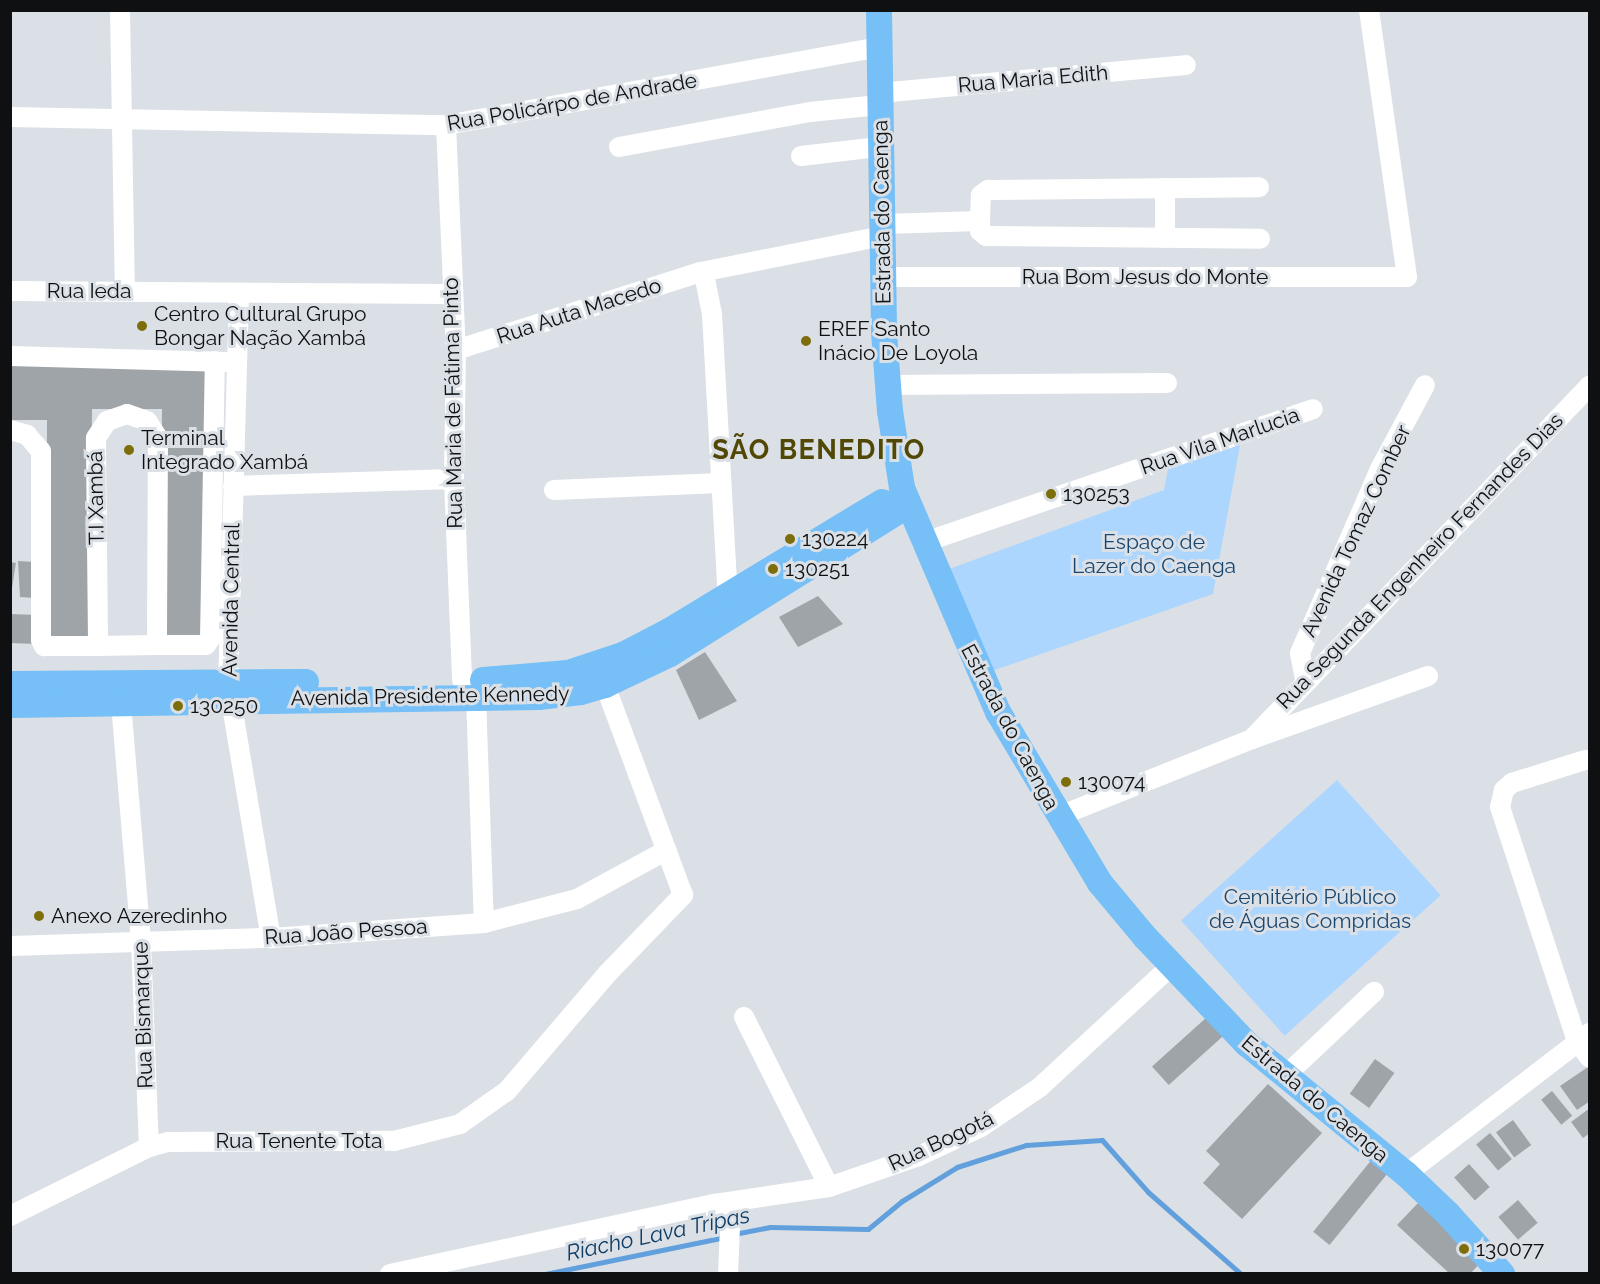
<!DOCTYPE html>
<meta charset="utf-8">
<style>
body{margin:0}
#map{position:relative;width:1600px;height:1284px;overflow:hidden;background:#dbe0e6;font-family:Raleway,sans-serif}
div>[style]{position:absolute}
.green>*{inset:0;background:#add6ff;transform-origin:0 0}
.stream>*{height:5px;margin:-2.5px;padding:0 2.5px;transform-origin:2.5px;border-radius:2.5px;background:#61a0dd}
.building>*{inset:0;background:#9fa4a9;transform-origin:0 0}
.minor>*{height:20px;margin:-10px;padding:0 10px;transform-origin:10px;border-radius:10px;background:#fff}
.major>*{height:26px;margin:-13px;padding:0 13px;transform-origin:13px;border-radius:13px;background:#76bff7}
.dots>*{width:16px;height:16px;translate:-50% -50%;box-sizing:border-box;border:3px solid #dbe0e6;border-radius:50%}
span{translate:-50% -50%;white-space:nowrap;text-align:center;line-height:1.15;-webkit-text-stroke:6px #dbe0e6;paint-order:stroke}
.street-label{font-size:21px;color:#0e1011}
.poi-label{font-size:21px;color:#0e1011}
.left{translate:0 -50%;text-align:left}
.park-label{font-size:21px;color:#19466e}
.water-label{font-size:22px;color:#0f3d65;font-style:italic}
.district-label{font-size:27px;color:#524805;font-weight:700;letter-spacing:1.5px}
.frame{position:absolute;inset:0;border:12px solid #0e1011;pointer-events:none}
</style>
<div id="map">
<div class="green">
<div style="clip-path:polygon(1241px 440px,1213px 594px,992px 671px,949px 569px,1164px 490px,1169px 464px)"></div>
<div style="left:1337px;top:780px;width:155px;height:210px;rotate:48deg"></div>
</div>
<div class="stream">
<div style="left:734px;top:1234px;width:37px;rotate:-11deg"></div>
<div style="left:770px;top:1227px;width:98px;rotate:1.2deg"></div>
<div style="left:868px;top:1229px;width:44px;rotate:-39.5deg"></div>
<div style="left:902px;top:1201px;width:65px;rotate:-31.7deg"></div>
<div style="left:957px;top:1167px;width:72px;rotate:-17.7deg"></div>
<div style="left:1026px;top:1145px;width:76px;rotate:-3.8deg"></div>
<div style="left:1102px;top:1140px;width:69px;rotate:48.5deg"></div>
<div style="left:1148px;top:1192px;width:124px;rotate:41.4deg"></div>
<div style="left:545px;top:1274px;width:184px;rotate:-11.6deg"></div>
</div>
<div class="building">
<div style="clip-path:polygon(10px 366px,208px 366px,207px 639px,160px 639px,162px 409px,92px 409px,90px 639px,46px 639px,47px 420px,10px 420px)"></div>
<div style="clip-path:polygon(18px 561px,34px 562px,34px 598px,20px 597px)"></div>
<div style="left:10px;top:562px;width:6px;height:38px;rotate:9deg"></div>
<div style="clip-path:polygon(818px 596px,843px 624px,798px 647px,779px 617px)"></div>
<div style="left:10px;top:614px;width:27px;height:29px;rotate:2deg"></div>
<div style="clip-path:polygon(705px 652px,737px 701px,699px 720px,676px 670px)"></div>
<div style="left:1207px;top:1017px;width:25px;height:74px;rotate:48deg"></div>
<div style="left:1375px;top:1059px;width:24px;height:43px;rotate:36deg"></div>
<div style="clip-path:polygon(1588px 1067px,1590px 1101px,1577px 1110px,1560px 1086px)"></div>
<div style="clip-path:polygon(1268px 1084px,1322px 1133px,1242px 1219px,1203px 1183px,1220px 1164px,1206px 1151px)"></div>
<div style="left:1552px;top:1091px;width:32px;height:14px;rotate:51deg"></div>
<div style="clip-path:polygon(1590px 1108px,1590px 1133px,1583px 1138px,1571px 1122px)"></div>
<div style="left:1513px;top:1120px;width:31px;height:21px;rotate:54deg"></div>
<div style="left:1490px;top:1133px;width:34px;height:18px;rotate:50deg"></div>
<div style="left:1373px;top:1158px;width:21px;height:95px;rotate:39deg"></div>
<div style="left:1469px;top:1164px;width:31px;height:20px;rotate:48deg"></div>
<div style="left:1518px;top:1200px;width:30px;height:26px;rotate:49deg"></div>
<div style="clip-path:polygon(1418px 1203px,1482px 1261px,1470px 1274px,1450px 1274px,1397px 1225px)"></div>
</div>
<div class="minor">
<div style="left:120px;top:10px;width:280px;rotate:89deg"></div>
<div style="left:879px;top:93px;width:308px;rotate:-5.2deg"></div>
<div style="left:10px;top:117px;width:436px;rotate:1.1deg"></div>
<div style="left:446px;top:125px;width:440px;rotate:-10.2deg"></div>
<div style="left:446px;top:125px;width:225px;rotate:87.5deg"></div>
<div style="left:456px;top:350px;width:129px;rotate:90.9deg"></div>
<div style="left:454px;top:479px;width:201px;rotate:87.7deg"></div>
<div style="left:619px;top:147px;width:194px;rotate:-10.4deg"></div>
<div style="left:810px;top:112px;width:69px;rotate:-5.8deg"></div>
<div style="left:801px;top:156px;width:79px;rotate:-6.6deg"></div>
<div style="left:1165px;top:188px;width:50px;rotate:90deg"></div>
<div style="left:980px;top:221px;width:10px;rotate:90deg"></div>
<div style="left:980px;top:231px;width:8px;rotate:40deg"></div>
<div style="left:986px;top:236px;width:274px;rotate:0.6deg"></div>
<div style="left:883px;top:224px;width:97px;rotate:-1.8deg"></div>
<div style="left:980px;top:221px;width:26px;rotate:-88deg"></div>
<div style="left:981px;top:195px;width:9px;rotate:-36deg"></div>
<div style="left:988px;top:190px;width:271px;rotate:-0.6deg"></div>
<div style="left:701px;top:272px;width:186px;rotate:-11.2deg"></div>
<div style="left:884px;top:277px;width:523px"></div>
<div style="left:1407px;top:277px;width:270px;rotate:-98.1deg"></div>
<div style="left:10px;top:291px;width:440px;rotate:0.4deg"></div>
<div style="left:239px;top:294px;width:388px;rotate:91.6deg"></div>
<div style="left:228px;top:682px;width:260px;rotate:80.5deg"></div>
<div style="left:456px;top:350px;width:257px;rotate:-17.7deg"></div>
<div style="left:701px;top:272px;width:4px;rotate:34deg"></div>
<div style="left:704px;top:274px;width:41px;rotate:78.7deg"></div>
<div style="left:712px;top:314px;width:282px;rotate:86.8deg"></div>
<div style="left:10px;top:356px;width:217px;rotate:1.6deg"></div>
<div style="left:888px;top:385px;width:279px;rotate:-0.4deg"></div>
<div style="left:10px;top:430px;width:18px;rotate:16deg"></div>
<div style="left:27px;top:435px;width:21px;rotate:49deg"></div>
<div style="left:41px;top:451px;width:189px;rotate:90deg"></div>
<div style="left:41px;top:640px;width:7px;rotate:63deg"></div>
<div style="left:44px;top:646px;width:51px"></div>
<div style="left:95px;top:646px;width:7px;rotate:-63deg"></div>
<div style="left:98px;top:640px;width:202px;rotate:-90.6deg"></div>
<div style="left:96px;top:438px;width:20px;rotate:-57deg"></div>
<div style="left:107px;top:421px;width:21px;rotate:-19deg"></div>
<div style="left:127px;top:414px;width:21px;rotate:19deg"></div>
<div style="left:147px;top:421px;width:20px;rotate:57deg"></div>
<div style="left:158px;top:438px;width:207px;rotate:90.3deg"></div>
<div style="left:157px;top:645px;width:49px"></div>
<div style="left:206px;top:645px;width:7px;rotate:-56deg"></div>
<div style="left:210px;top:639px;width:278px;rotate:-89deg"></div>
<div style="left:233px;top:486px;width:221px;rotate:-1.8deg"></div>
<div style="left:554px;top:490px;width:167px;rotate:-2.4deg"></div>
<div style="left:922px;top:543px;width:413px;rotate:-18.9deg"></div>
<div style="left:95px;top:646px;width:62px;rotate:-0.9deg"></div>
<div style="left:1305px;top:679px;width:26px;rotate:-101deg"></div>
<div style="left:1300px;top:653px;width:201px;rotate:-66.5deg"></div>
<div style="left:1380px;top:469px;width:95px;rotate:-61.8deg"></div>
<div style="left:476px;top:697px;width:226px;rotate:88deg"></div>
<div style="left:121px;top:703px;width:239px;rotate:85.2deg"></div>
<div style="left:141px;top:941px;width:206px;rotate:87.8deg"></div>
<div style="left:1252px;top:739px;width:489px;rotate:-46.3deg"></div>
<div style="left:1585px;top:760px;width:77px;rotate:162.5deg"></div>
<div style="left:1512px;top:783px;width:11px;rotate:139deg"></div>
<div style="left:1504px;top:790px;width:17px;rotate:103deg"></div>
<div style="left:1500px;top:807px;width:246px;rotate:71.8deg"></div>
<div style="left:1577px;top:1041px;width:21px;rotate:53deg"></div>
<div style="left:1057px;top:817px;width:210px;rotate:-21.8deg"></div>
<div style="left:1252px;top:739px;width:187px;rotate:-19.7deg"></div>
<div style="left:10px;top:946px;width:261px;rotate:-1.8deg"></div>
<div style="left:271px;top:938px;width:214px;rotate:-4deg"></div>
<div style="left:484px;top:923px;width:96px;rotate:-14.5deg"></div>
<div style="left:577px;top:899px;width:102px;rotate:-28.6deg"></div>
<div style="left:744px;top:1017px;width:190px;rotate:63.4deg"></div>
<div style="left:1284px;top:1077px;width:124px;rotate:-43.4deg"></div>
<div style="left:1406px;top:1174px;width:232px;rotate:-37.5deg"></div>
<div style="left:10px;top:1216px;width:155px;rotate:-26.4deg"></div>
<div style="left:149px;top:1147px;width:20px;rotate:-15deg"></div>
<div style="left:168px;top:1142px;width:226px;rotate:-0.3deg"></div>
<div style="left:394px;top:1141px;width:68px;rotate:-14.4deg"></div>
<div style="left:460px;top:1124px;width:57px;rotate:-35.1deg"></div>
<div style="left:507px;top:1091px;width:154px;rotate:-49.5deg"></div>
<div style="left:607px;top:974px;width:110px;rotate:-46.1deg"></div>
<div style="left:683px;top:895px;width:224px;rotate:-110.4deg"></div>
<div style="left:390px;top:1274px;width:332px;rotate:-12.2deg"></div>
<div style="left:715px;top:1204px;width:115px;rotate:-8.5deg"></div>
<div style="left:829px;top:1187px;width:95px;rotate:-19deg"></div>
<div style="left:919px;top:1156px;width:68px;rotate:-25.1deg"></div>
<div style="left:981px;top:1127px;width:71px;rotate:-34.1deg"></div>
<div style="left:1040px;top:1087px;width:180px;rotate:-42.7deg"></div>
<div style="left:728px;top:1274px;width:72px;rotate:-87.6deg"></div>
</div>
<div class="major">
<div style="left:879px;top:10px;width:322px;rotate:89.1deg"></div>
<div style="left:884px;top:332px;width:79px;rotate:85.7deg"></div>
<div style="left:890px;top:411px;width:78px;rotate:81.1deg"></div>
<div style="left:902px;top:488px;width:244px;rotate:66.8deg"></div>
<div style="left:998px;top:712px;width:199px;rotate:59.2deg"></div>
<div style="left:1100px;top:883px;width:70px;rotate:50.2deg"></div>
<div style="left:1145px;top:937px;width:148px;rotate:46.4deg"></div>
<div style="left:1247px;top:1044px;width:205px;rotate:39.3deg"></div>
<div style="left:1406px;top:1174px;width:58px;rotate:43.6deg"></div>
<div style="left:1448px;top:1214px;width:81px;rotate:48deg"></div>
<div style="left:483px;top:680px;width:85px;rotate:-4.7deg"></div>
<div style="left:568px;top:673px;width:58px;rotate:-18.1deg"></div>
<div style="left:623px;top:655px;width:52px;rotate:-27.6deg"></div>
<div style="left:669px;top:631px;width:249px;rotate:-31.2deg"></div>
<div style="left:10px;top:684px;width:296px;rotate:-0.4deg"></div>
<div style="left:10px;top:705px;width:529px;rotate:-0.87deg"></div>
<div style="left:539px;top:697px;width:42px;rotate:-6.8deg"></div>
<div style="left:581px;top:692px;width:25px;rotate:-16deg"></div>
<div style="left:605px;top:685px;width:72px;rotate:-25.5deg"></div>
<div style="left:670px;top:654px;width:281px;rotate:-32deg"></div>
</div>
<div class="dots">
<div style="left:142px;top:326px;background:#7e6e0b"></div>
<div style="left:806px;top:341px;background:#7e6e0b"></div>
<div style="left:129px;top:450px;background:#7e6e0b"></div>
<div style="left:1051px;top:494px;background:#7e6e0b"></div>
<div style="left:790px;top:539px;background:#7e6e0b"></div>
<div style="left:773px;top:569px;background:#7e6e0b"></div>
<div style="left:178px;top:706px;background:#7e6e0b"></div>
<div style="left:1066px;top:782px;background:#7e6e0b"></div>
<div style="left:39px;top:916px;background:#7e6e0b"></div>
<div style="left:1464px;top:1249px;background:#7e6e0b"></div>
</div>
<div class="street-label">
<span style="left:1033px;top:79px;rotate:-5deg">Rua Maria Edith</span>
<span style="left:572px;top:102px;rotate:-10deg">Rua Policárpo de Andrade</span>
<span style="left:882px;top:212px;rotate:-91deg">Estrada do Caenga</span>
<span style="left:1145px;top:277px">Rua Bom Jesus do Monte</span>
<span style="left:89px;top:291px">Rua Ieda</span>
<span style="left:579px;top:311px;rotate:-18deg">Rua Auta Macedo</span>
<span style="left:453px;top:403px;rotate:-91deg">Rua Maria de Fátima Pinto</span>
<span style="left:1220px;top:441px;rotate:-19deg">Rua Vila Marlucia</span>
<span style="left:96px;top:498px;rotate:-91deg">T.I Xambá</span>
<span style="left:1356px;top:531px;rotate:-65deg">Avenida Tomaz Comber</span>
<span style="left:1420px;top:561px;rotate:-46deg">Rua Segunda Engenheiro Fernandes Dias</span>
<span style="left:231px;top:600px;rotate:-89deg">Avenida Central</span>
<span style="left:430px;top:696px;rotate:-1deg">Avenida Presidente Kennedy</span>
<span style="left:1010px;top:727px;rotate:62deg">Estrada do Caenga</span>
<span style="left:346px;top:932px;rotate:-4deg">Rua João Pessoa</span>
<span style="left:143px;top:1015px;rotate:-92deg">Rua Bismarque</span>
<span style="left:1315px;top:1099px;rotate:40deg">Estrada do Caenga</span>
<span style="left:299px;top:1141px">Rua Tenente Tota</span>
<span style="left:941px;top:1141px;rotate:-25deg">Rua Bogotá</span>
</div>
<div class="poi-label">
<span class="left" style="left:154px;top:326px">Centro Cultural Grupo<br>Bongar Nação Xambá</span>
<span class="left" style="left:818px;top:341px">EREF Santo<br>Inácio De Loyola</span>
<span class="left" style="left:141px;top:450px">Terminal<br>Integrado Xambá</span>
<span class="left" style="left:1063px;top:494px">130253</span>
<span class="left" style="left:802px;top:539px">130224</span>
<span class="left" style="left:785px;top:569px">130251</span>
<span class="left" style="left:190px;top:706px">130250</span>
<span class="left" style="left:1078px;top:782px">130074</span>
<span class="left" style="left:51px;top:916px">Anexo Azeredinho</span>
<span class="left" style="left:1476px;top:1249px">130077</span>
</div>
<div class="park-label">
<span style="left:1154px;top:554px">Espaço de<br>Lazer do Caenga</span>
<span style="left:1310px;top:909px">Cemitério Público<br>de Águas Compridas</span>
</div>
<div class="water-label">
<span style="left:658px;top:1234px;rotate:-12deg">Riacho Lava Tripas</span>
</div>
<div class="district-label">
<span style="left:819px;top:450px">SÃO BENEDITO</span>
</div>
<div class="frame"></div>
</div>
